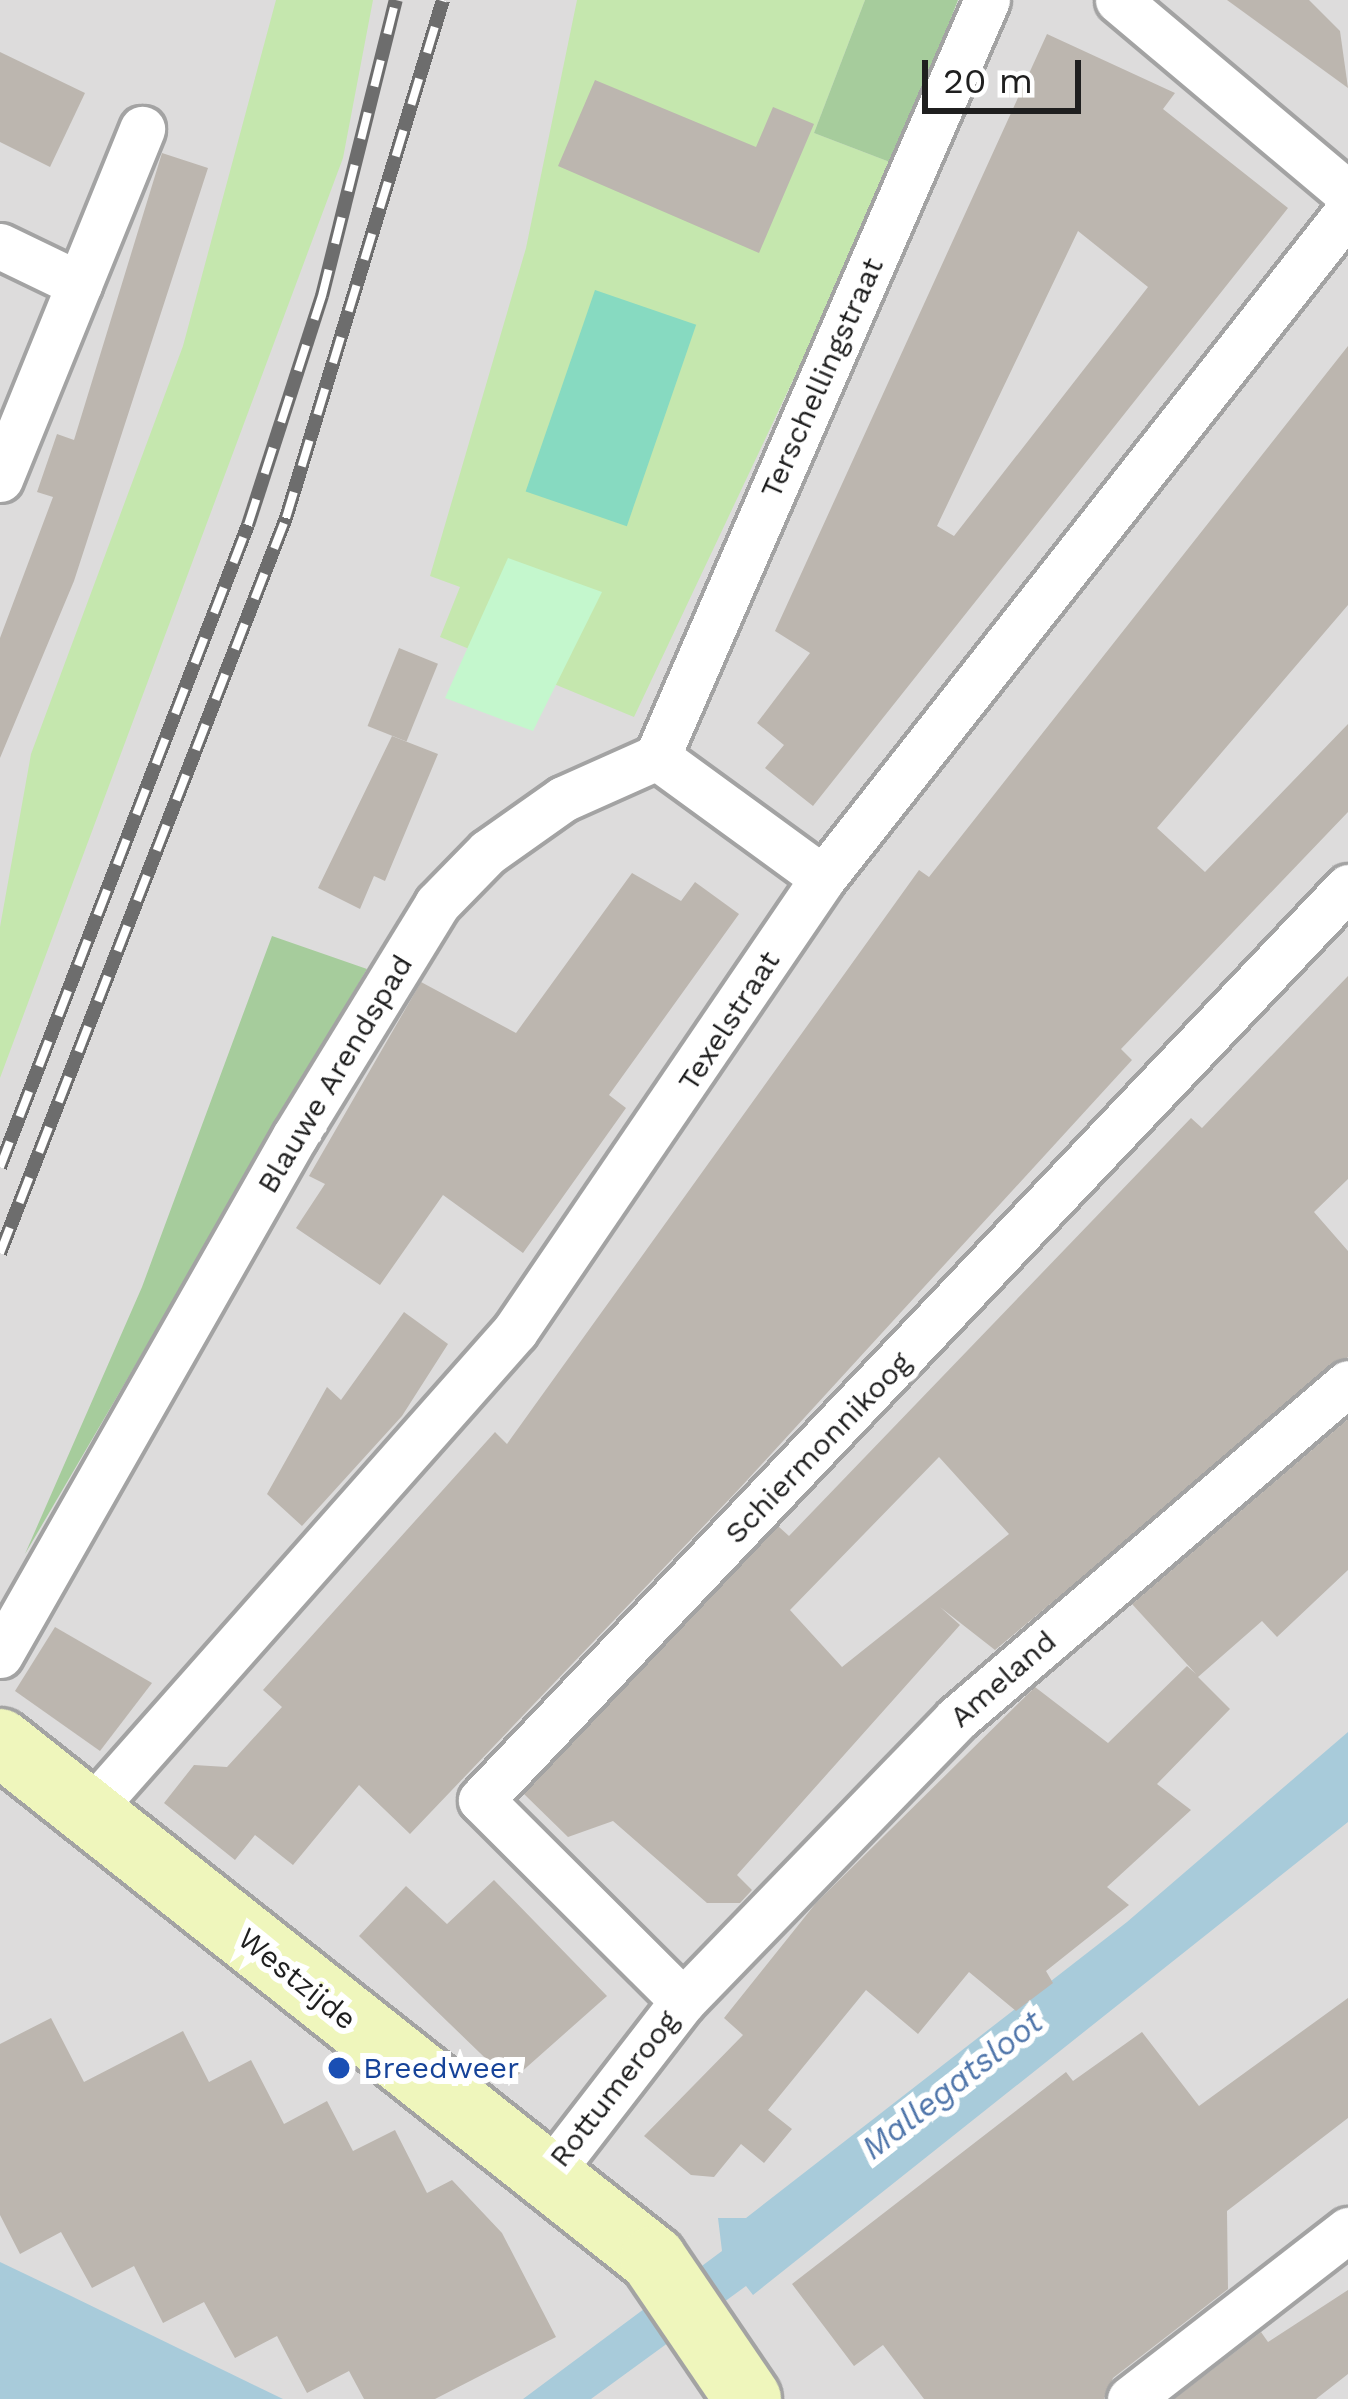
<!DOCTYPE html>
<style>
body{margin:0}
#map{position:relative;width:1348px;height:2399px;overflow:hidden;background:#efece5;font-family:"Work Sans",sans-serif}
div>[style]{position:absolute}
.residential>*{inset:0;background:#dddcdc;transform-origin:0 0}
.grass>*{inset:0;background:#c5e7ae}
.forest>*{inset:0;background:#a6cc9c}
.park>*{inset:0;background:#c4f7cd}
.pitch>*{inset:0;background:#87dac1;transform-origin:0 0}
.water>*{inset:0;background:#a8cbda}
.building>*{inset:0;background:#bcb6af;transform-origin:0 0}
.roads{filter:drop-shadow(3px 0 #a3a3a3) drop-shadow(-3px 0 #a3a3a3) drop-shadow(0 3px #a3a3a3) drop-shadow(0 -3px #a3a3a3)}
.street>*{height:45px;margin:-22.5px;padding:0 22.5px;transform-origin:22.5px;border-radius:22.5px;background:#fff}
.secondary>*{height:66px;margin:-33px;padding:0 33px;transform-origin:33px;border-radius:33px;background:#eff6bc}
.rail>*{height:14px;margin-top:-7px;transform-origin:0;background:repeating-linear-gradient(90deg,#fff 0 27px,#6d6d6d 0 54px);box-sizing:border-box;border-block:3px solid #6d6d6d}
.dots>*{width:33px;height:33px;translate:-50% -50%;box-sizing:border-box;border:6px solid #fff;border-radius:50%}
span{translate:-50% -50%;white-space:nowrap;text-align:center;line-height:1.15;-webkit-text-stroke:12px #fff;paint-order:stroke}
.street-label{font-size:30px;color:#1f1f1f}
.transit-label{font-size:30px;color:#164399}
.left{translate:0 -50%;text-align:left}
.water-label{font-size:33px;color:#4f75aa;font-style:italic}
.scale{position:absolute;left:922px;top:60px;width:159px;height:54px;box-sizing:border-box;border:6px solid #1f1f1f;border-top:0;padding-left:15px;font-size:36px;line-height:42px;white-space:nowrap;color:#1f1f1f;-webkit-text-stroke:9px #fff;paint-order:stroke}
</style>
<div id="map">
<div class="residential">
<div style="left:0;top:0;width:1348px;height:2399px"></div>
</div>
<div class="grass">
<div style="clip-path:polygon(276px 0,373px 0,343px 158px,0 1078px,0 927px,31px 754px,183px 346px)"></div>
<div style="clip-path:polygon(577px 0,865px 0,814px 133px,895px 164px,634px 717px,440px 637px,460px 587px,430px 576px,526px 248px)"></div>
</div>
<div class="forest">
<div style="clip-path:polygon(865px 0,958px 0,895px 164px,814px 133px)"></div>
<div style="clip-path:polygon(272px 936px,367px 969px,25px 1554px,142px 1287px)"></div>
</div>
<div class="park">
<div style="clip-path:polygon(508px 558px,602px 592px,533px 731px,445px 698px)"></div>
</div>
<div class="pitch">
<div style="left:595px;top:290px;width:107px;height:213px;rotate:19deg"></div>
</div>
<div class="water">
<div style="clip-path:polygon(1348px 1732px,1348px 1822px,753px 2295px,746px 2286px,591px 2399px,523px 2399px,722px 2251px,718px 2218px,746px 2218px,1127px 1922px)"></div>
<div style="clip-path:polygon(0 2262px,67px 2294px,283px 2399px,0 2399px)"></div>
</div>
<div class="building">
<div style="clip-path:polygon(1227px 0,1309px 0,1340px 31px,1348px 88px)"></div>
<div style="clip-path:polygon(evenodd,1047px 34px,1175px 93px,1163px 109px,1288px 208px,813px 806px,765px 768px,784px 745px,757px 723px,810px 653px,775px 631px,1047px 34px,1078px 231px,1148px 287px,954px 536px,937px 526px,1078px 231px)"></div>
<div style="clip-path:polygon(0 52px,85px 93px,50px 167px,0 142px)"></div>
<div style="clip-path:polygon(595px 80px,756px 147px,773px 107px,814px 124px,759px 253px,558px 166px)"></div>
<div style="clip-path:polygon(162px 153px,208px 168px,74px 581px,0 758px,0 638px,53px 497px,37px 492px,57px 434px,74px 440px)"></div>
<div style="clip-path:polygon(1348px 346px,1348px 605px,1157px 828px,1205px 872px,1348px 724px,1348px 812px,1121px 1049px,1132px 1060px,739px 1489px,410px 1834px,359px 1785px,293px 1865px,255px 1835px,235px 1860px,164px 1803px,194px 1765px,227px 1767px,282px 1707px,263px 1690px,495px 1432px,507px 1444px,919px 870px,929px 877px)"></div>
<div style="left:399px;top:648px;width:42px;height:84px;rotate:22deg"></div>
<div style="clip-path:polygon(392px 736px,438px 754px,385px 881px,374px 876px,360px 909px,318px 888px)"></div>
<div style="clip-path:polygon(632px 873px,681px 901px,695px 882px,739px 914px,609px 1095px,626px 1108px,523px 1253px,443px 1195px,380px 1285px,296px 1228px,325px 1184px,309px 1176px,421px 982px,516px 1033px)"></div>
<div style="clip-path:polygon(evenodd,1348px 976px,1348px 1179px,1314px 1212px,1348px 1251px,1348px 1357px,995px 1650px,940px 1607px,960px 1625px,737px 1875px,752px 1890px,740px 1903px,707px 1903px,613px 1821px,568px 1837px,524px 1794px,778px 1526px,789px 1536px,1191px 1118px,1202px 1128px,1348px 976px,939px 1457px,1009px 1534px,842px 1667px,790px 1610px,939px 1457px)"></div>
<div style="clip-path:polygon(404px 1312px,448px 1344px,402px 1416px,302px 1526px,267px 1494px,327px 1387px,341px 1400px)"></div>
<div style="clip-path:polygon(1348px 1419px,1348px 1570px,1277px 1637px,1262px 1621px,1198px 1677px,1230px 1709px,1157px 1784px,1191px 1810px,1107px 1887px,1129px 1905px,1046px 1971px,1053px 1983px,1016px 2011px,969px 1972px,918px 2034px,866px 1990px,768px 2110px,792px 2129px,764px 2163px,741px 2144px,714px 2177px,691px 2175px,644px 2136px,743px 2035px,724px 2018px,816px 1903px,1035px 1687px,1108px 1743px,1187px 1666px,1196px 1674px,1132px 1604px)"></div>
<div style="clip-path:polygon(55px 1627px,152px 1683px,100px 1751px,15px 1691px)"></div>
<div style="clip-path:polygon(494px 1880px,607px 1996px,510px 2082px,359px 1936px,406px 1886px,447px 1924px)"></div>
<div style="clip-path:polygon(1348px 1998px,1348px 2118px,1227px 2211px,1228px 2289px,1113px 2378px,1104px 2399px,924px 2399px,883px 2345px,854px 2366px,792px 2284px,1066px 2072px,1073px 2081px,1142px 2032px,1199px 2106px)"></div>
<div style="clip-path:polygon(51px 2018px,84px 2082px,183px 2031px,209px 2082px,251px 2060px,284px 2124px,327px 2101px,353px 2151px,395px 2130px,427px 2193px,452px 2180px,502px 2233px,556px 2337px,435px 2399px,364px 2399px,349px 2371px,307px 2393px,277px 2336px,235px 2358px,204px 2302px,163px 2323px,134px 2266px,92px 2288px,61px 2232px,20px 2254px,0 2215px,0 2044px)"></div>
<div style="clip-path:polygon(1348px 2290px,1348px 2374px,1316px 2399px,1174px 2399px,1261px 2332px,1268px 2342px)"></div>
</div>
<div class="roads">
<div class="street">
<div style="left:1118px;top:0;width:301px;rotate:40.1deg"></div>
<div style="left:0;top:246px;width:88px;rotate:25.7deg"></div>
<div style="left:0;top:479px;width:378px;rotate:-67.9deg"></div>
<div style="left:657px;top:757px;width:826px;rotate:-66.45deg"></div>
<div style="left:0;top:1655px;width:597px;rotate:-60.39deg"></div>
<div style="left:295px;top:1136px;width:272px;rotate:-58.5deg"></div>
<div style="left:437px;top:904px;width:73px;rotate:-45.6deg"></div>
<div style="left:488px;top:852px;width:92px;rotate:-35.2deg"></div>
<div style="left:563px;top:799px;width:103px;rotate:-24.1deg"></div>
<div style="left:657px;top:757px;width:205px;rotate:36.1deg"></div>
<div style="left:89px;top:1812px;width:643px;rotate:-48.47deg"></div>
<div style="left:515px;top:1331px;width:548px;rotate:-55.79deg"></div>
<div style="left:823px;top:878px;width:849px;rotate:-51.79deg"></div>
<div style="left:683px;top:2001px;width:285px;rotate:-135.1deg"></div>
<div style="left:481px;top:1800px;width:1259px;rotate:-46.48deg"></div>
<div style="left:546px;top:2178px;width:224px;rotate:-52.3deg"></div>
<div style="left:683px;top:2001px;width:392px;rotate:-45.9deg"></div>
<div style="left:956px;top:1719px;width:516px;rotate:-40.6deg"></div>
<div style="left:1130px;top:2399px;width:276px;rotate:-37.8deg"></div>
</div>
<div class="secondary">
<div style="left:0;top:1742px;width:833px;rotate:38.37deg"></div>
<div style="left:653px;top:2259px;width:169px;rotate:55.8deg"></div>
</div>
</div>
<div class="rail">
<div style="left:0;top:1167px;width:688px;rotate:-68.88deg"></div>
<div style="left:248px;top:525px;width:241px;rotate:-72.1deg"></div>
<div style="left:322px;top:296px;width:305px;rotate:-76deg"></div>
<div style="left:0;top:1253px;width:789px;rotate:-68.74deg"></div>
<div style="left:286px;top:518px;width:541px;rotate:-73.14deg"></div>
</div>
<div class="dots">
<div style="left:339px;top:2068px;background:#1a4fb4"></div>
</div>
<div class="street-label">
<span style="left:822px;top:378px;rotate:-66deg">Terschellingstraat</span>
<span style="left:729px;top:1021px;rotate:-57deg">Texelstraat</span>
<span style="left:335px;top:1074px;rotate:-59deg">Blauwe Arendspad</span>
<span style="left:818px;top:1448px;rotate:-46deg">Schiermonnikoog</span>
<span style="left:1003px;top:1679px;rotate:-41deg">Ameland</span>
<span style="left:297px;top:1979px;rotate:39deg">Westzijde</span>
<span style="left:614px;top:2089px;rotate:-52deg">Rottumeroog</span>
</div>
<div class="transit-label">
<span class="left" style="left:363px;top:2068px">Breedweer</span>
</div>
<div class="water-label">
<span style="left:952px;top:2085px;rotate:-38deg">Mallegatsloot</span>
</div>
<div class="scale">20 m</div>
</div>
